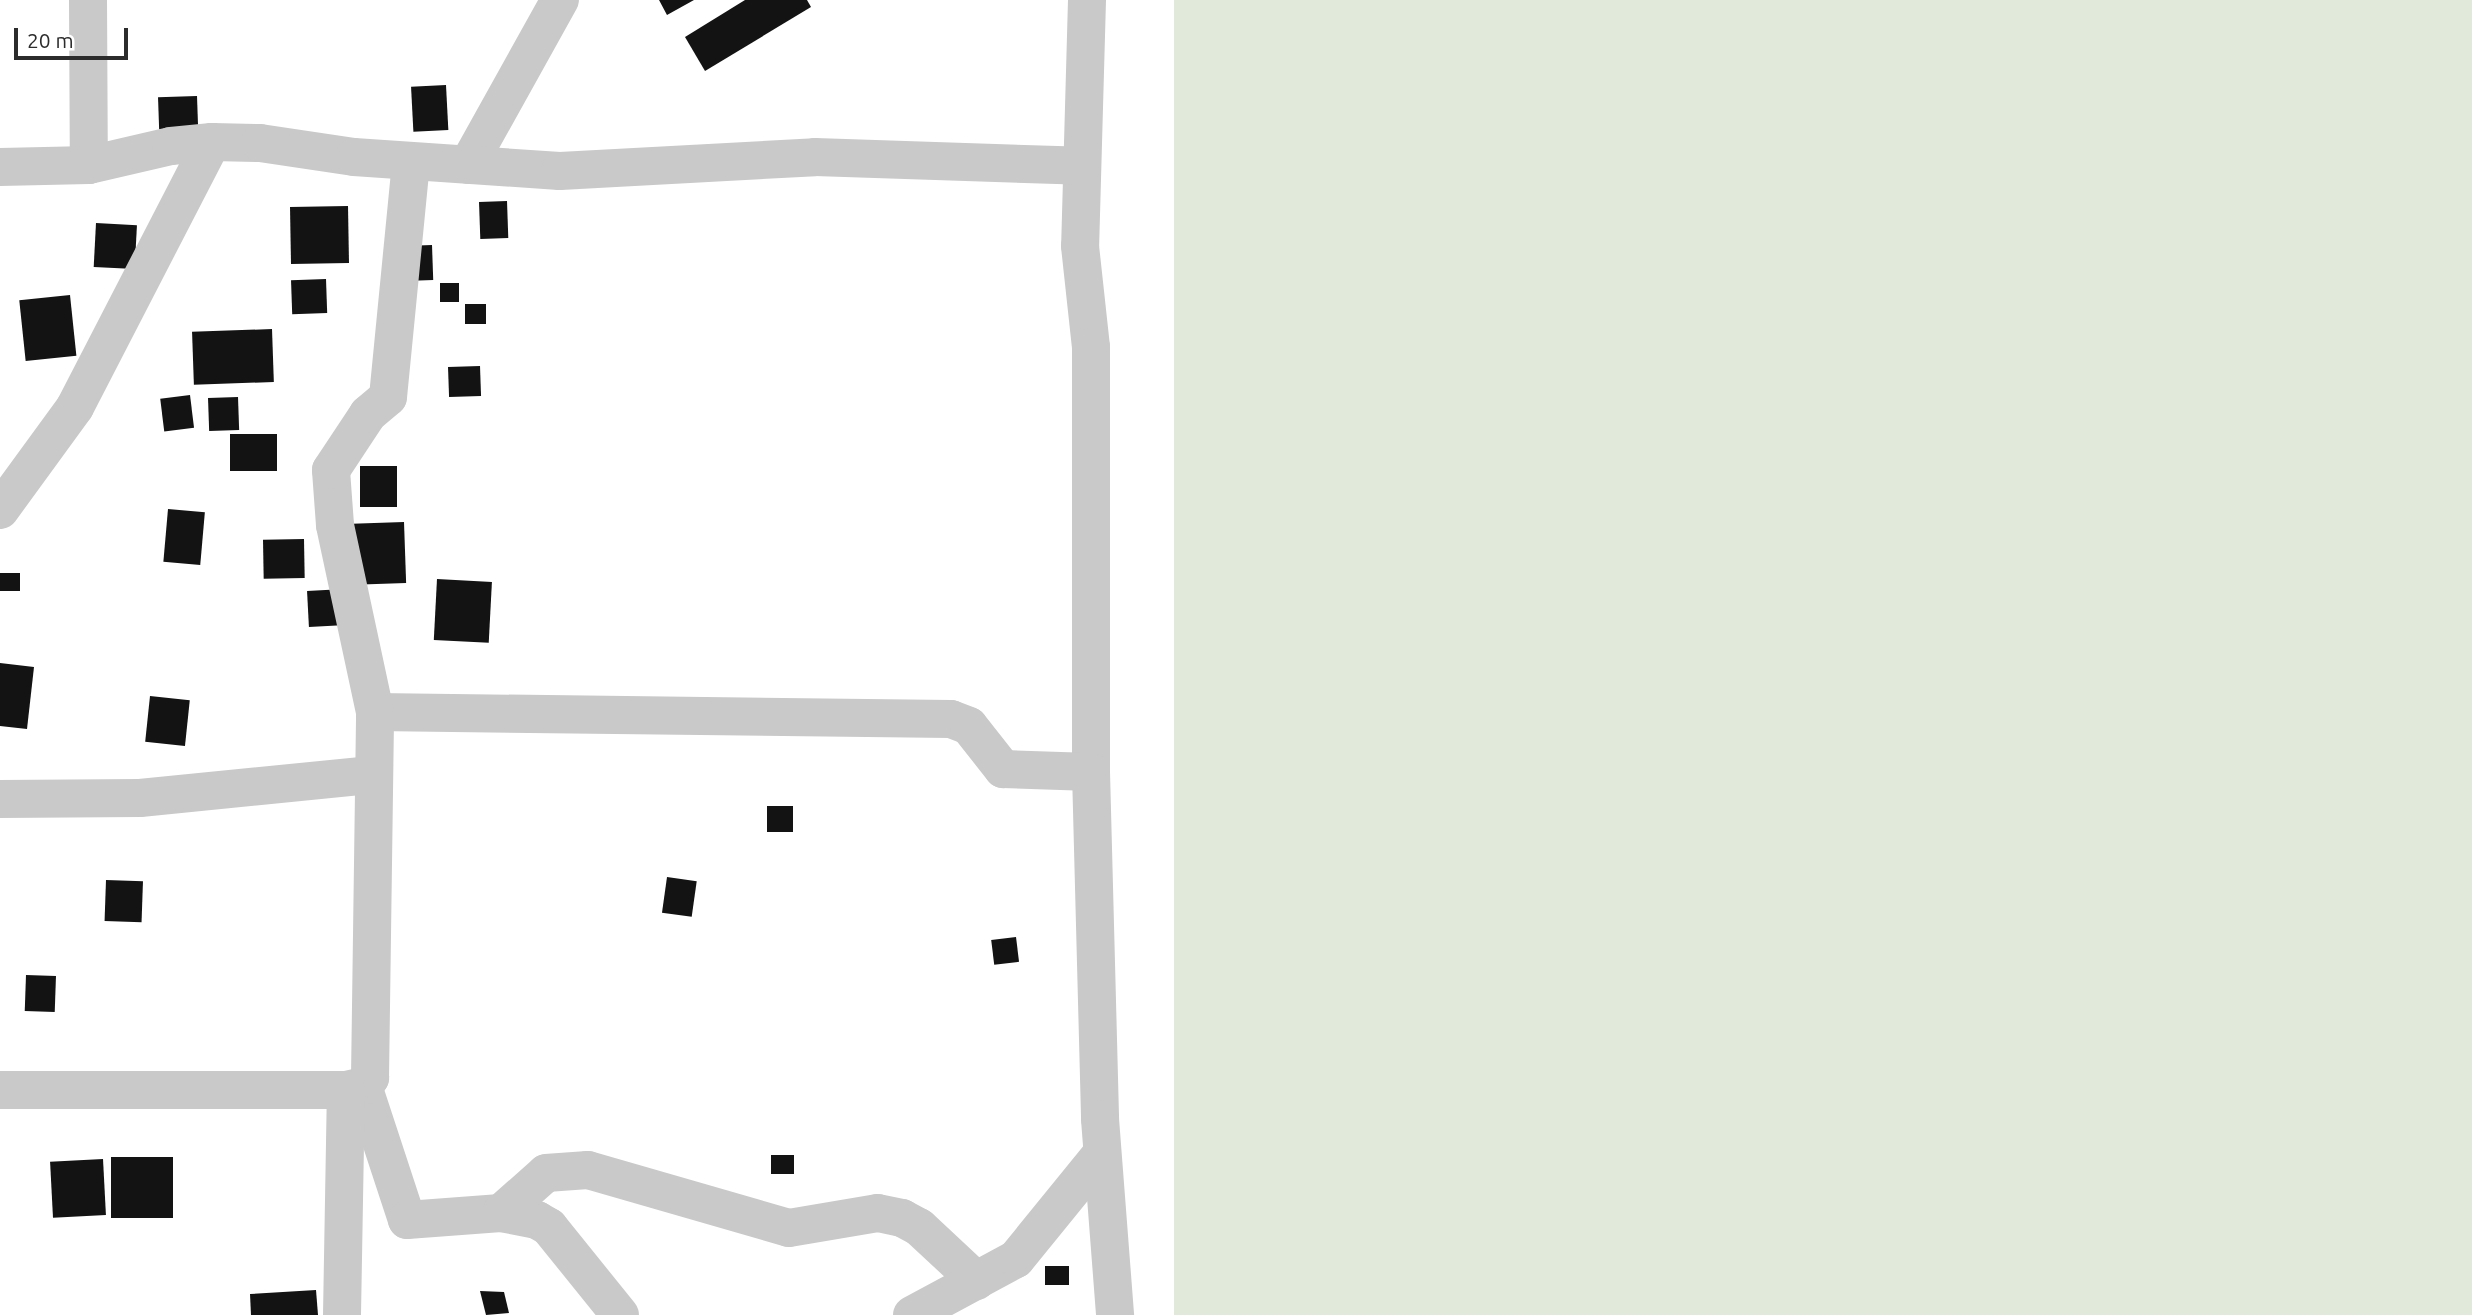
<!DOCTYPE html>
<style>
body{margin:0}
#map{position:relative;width:2472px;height:1315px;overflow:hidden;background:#fff;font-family:Ubuntu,sans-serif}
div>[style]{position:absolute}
.green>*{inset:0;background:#e1e9db;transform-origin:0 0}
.building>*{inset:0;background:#131313;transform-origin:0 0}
.minor>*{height:38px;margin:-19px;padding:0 19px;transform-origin:19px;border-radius:19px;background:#c9c9c9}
span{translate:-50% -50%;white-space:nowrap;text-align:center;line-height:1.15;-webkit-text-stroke:7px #fff;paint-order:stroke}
.scale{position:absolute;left:14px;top:28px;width:114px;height:32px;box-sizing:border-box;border:4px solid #2c2c2c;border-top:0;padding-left:9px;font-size:21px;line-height:24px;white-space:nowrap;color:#2c2c2c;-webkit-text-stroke:5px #fff;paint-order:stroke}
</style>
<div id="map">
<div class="green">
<div style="left:1174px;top:0;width:1298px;height:1315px"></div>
</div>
<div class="building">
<div style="clip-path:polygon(659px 0,694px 0,667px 15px)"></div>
<div style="clip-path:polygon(745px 0,807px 0,811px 7px,705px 71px,685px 37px)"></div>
<div style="left:446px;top:85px;width:45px;height:35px;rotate:87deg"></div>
<div style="left:197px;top:96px;width:32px;height:39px;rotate:88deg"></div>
<div style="left:507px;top:201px;width:37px;height:28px;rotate:88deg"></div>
<div style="left:348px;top:206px;width:57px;height:58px;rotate:89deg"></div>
<div style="left:96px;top:223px;width:41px;height:44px;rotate:3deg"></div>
<div style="left:432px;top:245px;width:35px;height:21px;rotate:88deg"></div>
<div style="left:326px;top:279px;width:34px;height:35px;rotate:88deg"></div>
<div style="left:440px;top:283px;width:19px;height:19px"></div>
<div style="left:70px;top:295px;width:61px;height:51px;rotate:84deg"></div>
<div style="left:486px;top:304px;width:20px;height:21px;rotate:90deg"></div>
<div style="left:272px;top:329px;width:53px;height:80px;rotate:88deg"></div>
<div style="left:480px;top:366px;width:30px;height:32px;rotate:88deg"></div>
<div style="left:190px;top:395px;width:33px;height:30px;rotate:83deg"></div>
<div style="left:238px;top:397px;width:33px;height:30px;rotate:88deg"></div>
<div style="left:277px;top:434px;width:37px;height:47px;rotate:90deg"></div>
<div style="left:360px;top:466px;width:37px;height:41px"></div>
<div style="left:168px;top:509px;width:37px;height:53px;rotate:5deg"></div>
<div style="left:404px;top:522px;width:61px;height:52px;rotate:88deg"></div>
<div style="left:304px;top:539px;width:39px;height:41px;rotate:89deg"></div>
<div style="left:0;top:573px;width:20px;height:18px"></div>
<div style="left:437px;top:579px;width:55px;height:61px;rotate:3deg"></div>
<div style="left:344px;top:589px;width:36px;height:37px;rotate:87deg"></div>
<div style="clip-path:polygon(0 663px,34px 667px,27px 729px,0 726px)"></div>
<div style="left:150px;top:696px;width:40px;height:46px;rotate:6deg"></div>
<div style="left:767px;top:806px;width:26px;height:26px"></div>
<div style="left:667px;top:877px;width:30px;height:36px;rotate:8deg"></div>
<div style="left:106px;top:880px;width:37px;height:41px;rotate:2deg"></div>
<div style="left:1016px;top:937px;width:25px;height:25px;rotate:83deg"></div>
<div style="left:26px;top:975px;width:30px;height:36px;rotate:2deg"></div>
<div style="left:771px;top:1155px;width:23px;height:19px"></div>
<div style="left:111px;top:1157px;width:62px;height:61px"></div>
<div style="left:103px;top:1159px;width:56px;height:53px;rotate:87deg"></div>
<div style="left:1045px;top:1266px;width:24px;height:19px"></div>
<div style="clip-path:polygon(316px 1290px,318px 1315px,251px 1315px,250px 1294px)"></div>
<div style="clip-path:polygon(480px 1291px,504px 1292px,509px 1313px,486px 1315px)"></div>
</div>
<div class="minor">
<div style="left:88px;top:0;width:165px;rotate:89.7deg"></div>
<div style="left:1087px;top:0;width:246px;rotate:91.6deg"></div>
<div style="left:1080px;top:246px;width:102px;rotate:83.8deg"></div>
<div style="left:1091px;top:347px;width:425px;rotate:90deg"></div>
<div style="left:1091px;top:772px;width:347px;rotate:88.5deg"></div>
<div style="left:1100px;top:1119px;width:197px;rotate:85.6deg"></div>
<div style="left:468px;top:165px;width:189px;rotate:-60.9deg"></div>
<div style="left:0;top:167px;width:89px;rotate:-1.3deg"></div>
<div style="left:89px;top:165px;width:84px;rotate:-13deg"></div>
<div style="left:171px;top:146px;width:41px;rotate:-5.6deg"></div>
<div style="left:212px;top:142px;width:48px;rotate:1.2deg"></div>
<div style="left:260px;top:143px;width:95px;rotate:8.5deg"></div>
<div style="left:354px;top:157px;width:206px;rotate:3.9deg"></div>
<div style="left:560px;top:171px;width:255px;rotate:-3.1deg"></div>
<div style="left:815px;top:157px;width:267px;rotate:1.9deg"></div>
<div style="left:0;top:510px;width:127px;rotate:-53.9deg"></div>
<div style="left:75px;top:407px;width:298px;rotate:-62.7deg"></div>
<div style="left:375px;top:712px;width:576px;rotate:0.7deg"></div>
<div style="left:951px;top:719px;width:19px;rotate:21deg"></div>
<div style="left:969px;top:726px;width:55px;rotate:51.7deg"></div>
<div style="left:1003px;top:769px;width:88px;rotate:2deg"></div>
<div style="left:0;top:799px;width:140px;rotate:-0.4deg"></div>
<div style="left:140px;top:798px;width:233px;rotate:-5.7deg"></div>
<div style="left:363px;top:1086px;width:141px;rotate:71.8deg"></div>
<div style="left:407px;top:1220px;width:94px;rotate:-4.3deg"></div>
<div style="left:501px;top:1213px;width:37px;rotate:11deg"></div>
<div style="left:537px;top:1220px;width:14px;rotate:30deg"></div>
<div style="left:549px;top:1227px;width:113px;rotate:51.1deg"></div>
<div style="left:0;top:1090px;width:346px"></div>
<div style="left:346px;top:1090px;width:17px;rotate:-13deg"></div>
<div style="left:363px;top:1086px;width:11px;rotate:-49deg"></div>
<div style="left:370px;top:1078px;width:366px;rotate:-89.2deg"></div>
<div style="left:375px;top:712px;width:191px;rotate:-102.1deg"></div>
<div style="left:335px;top:525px;width:55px;rotate:-94.2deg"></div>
<div style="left:331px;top:470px;width:67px;rotate:-56.5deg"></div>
<div style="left:368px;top:414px;width:26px;rotate:-40deg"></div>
<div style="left:388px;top:397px;width:236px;rotate:-84.4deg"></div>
<div style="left:501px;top:1213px;width:60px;rotate:-41.6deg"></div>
<div style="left:546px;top:1173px;width:42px;rotate:-4.1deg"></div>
<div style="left:588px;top:1170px;width:209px;rotate:16.1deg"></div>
<div style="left:789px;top:1228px;width:90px;rotate:-9.6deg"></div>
<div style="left:878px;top:1213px;width:25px;rotate:12deg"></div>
<div style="left:902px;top:1218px;width:19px;rotate:28deg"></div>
<div style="left:919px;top:1227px;width:79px;rotate:43deg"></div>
<div style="left:342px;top:1315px;width:225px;rotate:-89deg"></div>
<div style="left:912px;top:1315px;width:118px;rotate:-28.3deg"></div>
<div style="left:1016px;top:1259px;width:136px;rotate:-50.9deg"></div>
</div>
<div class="scale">20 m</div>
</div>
